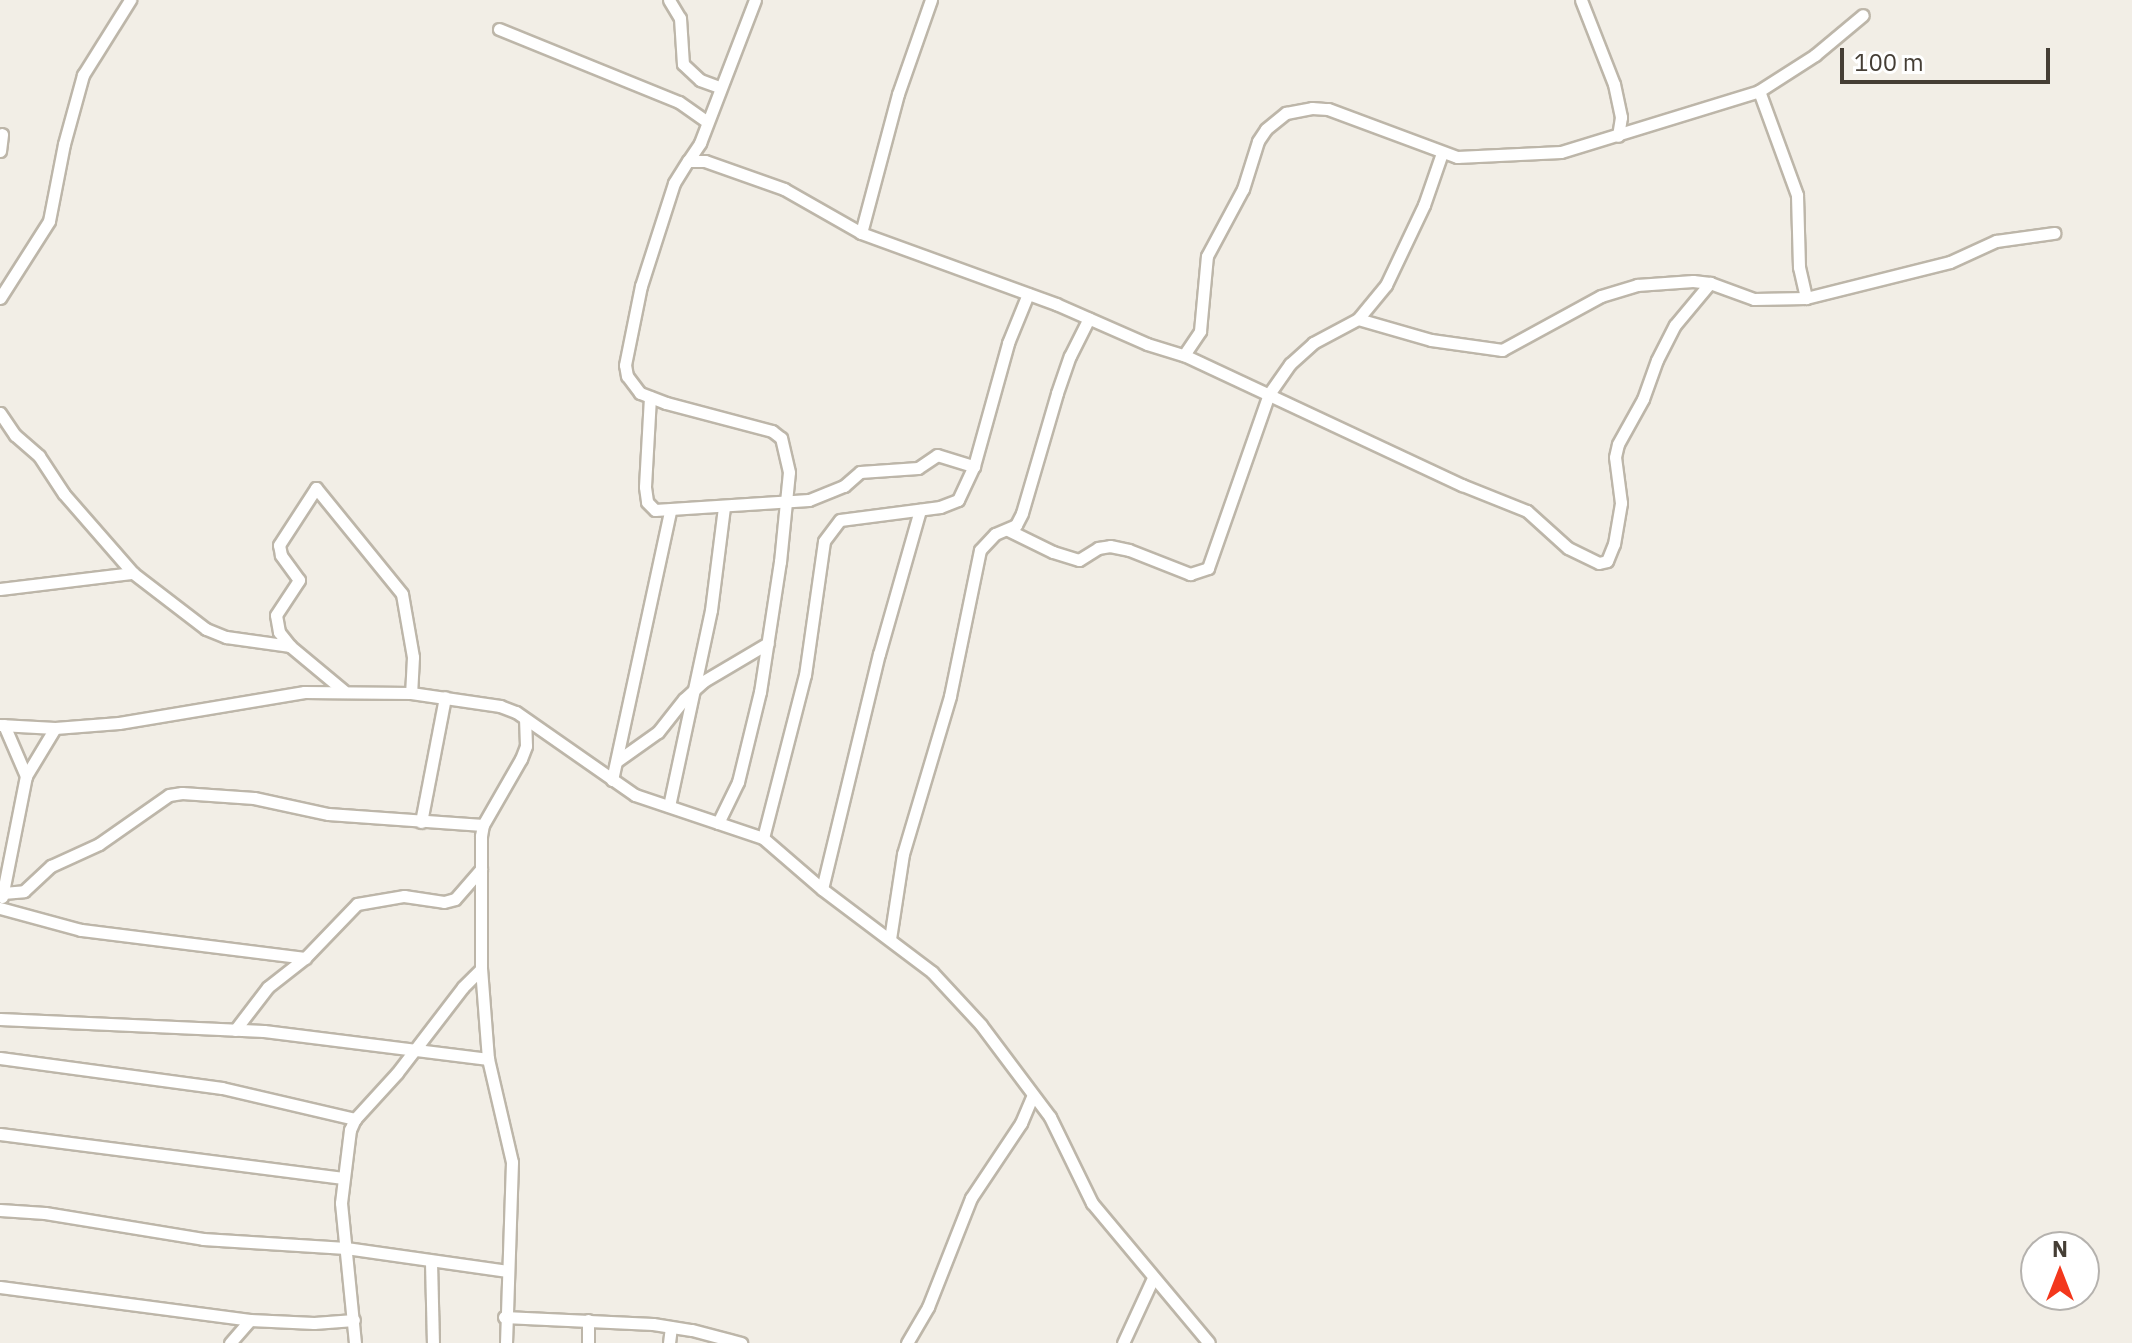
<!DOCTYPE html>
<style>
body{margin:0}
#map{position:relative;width:2132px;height:1343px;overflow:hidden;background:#f2eee6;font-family:"IBM Plex Sans",sans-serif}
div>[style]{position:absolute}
.roads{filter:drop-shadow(2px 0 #bdb6a9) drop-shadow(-2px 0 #bdb6a9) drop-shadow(0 2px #bdb6a9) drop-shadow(0 -2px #bdb6a9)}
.minor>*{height:11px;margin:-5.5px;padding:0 5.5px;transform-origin:5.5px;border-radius:5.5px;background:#fff}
span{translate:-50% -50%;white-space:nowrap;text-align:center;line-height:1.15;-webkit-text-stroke:7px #fff;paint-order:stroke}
.north{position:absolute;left:2020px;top:1231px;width:80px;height:80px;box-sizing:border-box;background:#fff;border:2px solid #b5b2ae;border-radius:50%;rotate:0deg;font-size:22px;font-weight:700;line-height:32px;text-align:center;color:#453e35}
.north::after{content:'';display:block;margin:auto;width:28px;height:36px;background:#f3371c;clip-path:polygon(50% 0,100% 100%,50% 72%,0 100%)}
.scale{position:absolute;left:1840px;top:48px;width:210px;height:36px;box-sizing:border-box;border:4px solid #453e35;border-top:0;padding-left:10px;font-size:24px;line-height:28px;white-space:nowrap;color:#453e35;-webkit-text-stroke:6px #fff;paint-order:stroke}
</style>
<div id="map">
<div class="roads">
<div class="minor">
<div style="left:669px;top:0;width:21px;rotate:59deg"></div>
<div style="left:680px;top:18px;width:46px;rotate:86.3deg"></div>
<div style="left:683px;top:64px;width:23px;rotate:43deg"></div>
<div style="left:700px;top:80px;width:20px;rotate:20deg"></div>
<div style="left:1581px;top:0;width:90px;rotate:68.6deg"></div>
<div style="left:1614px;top:84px;width:34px;rotate:78deg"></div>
<div style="left:1621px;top:117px;width:19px;rotate:99deg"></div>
<div style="left:499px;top:29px;width:194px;rotate:22.1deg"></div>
<div style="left:679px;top:102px;width:33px;rotate:35deg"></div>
<div style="left:1759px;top:91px;width:111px;rotate:69.9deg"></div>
<div style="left:1797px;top:195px;width:72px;rotate:88.4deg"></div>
<div style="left:1799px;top:267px;width:32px;rotate:77deg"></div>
<div style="left:0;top:151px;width:17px;rotate:-83deg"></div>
<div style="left:688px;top:161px;width:22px;rotate:-56deg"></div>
<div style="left:700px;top:143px;width:153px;rotate:-69deg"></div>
<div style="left:861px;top:233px;width:144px;rotate:-75.1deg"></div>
<div style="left:898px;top:94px;width:100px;rotate:-70.7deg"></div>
<div style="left:0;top:298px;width:91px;rotate:-57.5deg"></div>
<div style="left:49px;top:221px;width:78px;rotate:-79deg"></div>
<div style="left:64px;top:144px;width:72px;rotate:-74.6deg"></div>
<div style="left:83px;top:75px;width:89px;rotate:-57.9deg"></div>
<div style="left:1358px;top:319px;width:76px;rotate:16deg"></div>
<div style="left:1431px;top:340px;width:72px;rotate:8deg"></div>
<div style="left:1502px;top:350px;width:113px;rotate:-28.6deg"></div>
<div style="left:1601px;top:296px;width:38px;rotate:-17deg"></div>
<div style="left:1637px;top:285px;width:56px;rotate:-4.1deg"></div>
<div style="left:1693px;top:281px;width:17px;rotate:7deg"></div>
<div style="left:1710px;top:283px;width:47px;rotate:20deg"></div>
<div style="left:1754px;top:299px;width:52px;rotate:-1.1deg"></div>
<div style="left:1806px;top:298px;width:148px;rotate:-14deg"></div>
<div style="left:1950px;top:262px;width:51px;rotate:-24.5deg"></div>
<div style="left:1996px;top:241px;width:59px;rotate:-7.9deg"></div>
<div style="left:1184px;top:355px;width:307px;rotate:25.1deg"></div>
<div style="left:1462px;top:485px;width:70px;rotate:21.8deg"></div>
<div style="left:1527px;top:511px;width:55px;rotate:42.1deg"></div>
<div style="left:1568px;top:548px;width:34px;rotate:26deg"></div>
<div style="left:1599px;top:563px;width:8px;rotate:-14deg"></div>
<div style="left:1607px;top:561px;width:18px;rotate:-68deg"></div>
<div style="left:1614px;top:544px;width:42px;rotate:-80.3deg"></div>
<div style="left:1621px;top:503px;width:46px;rotate:-97.4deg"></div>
<div style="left:1615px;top:457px;width:13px;rotate:-77deg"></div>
<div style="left:1618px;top:444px;width:51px;rotate:-60.9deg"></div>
<div style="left:1643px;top:399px;width:41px;rotate:-70.3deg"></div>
<div style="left:1657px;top:360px;width:39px;rotate:-63deg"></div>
<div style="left:1675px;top:325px;width:55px;rotate:-50.2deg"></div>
<div style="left:650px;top:397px;width:90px;rotate:93.2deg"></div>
<div style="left:645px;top:487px;width:15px;rotate:82deg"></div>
<div style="left:647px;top:502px;width:11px;rotate:45deg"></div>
<div style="left:655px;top:510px;width:154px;rotate:-3.7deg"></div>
<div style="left:809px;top:500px;width:38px;rotate:-22deg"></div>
<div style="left:844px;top:486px;width:21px;rotate:-41deg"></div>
<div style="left:860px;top:472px;width:58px;rotate:-3.9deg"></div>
<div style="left:918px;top:468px;width:23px;rotate:-34deg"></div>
<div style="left:937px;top:455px;width:39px;rotate:17deg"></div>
<div style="left:0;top:413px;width:27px;rotate:56deg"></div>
<div style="left:15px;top:435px;width:32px;rotate:41deg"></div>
<div style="left:39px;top:456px;width:45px;rotate:56.7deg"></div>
<div style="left:64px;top:494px;width:105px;rotate:48.9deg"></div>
<div style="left:1008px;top:530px;width:50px;rotate:26.1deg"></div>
<div style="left:1053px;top:552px;width:27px;rotate:17deg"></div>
<div style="left:1079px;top:560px;width:22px;rotate:-32deg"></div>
<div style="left:1098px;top:548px;width:12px;rotate:-9deg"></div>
<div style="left:1110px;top:546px;width:19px;rotate:12deg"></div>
<div style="left:1129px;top:550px;width:66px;rotate:21.5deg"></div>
<div style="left:1190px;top:574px;width:19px;rotate:-18deg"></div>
<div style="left:1208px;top:568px;width:184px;rotate:-70.7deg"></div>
<div style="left:1269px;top:394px;width:37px;rotate:-55deg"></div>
<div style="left:1290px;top:364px;width:31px;rotate:-42deg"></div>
<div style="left:1313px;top:343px;width:51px;rotate:-28.1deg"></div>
<div style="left:1358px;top:319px;width:44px;rotate:-50.5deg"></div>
<div style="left:1386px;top:285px;width:89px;rotate:-64.6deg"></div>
<div style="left:1424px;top:205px;width:55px;rotate:-70.9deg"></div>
<div style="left:0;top:589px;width:134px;rotate:-6.9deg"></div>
<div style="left:133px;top:573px;width:92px;rotate:37.5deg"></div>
<div style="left:206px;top:629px;width:22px;rotate:22deg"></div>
<div style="left:226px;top:637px;width:65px;rotate:8deg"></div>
<div style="left:290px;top:646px;width:70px;rotate:39.8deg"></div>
<div style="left:290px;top:646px;width:18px;rotate:-128deg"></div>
<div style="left:279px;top:632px;width:17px;rotate:-100deg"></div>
<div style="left:276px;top:615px;width:42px;rotate:-56.7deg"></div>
<div style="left:299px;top:580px;width:31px;rotate:-126deg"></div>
<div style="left:281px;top:555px;width:10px;rotate:-101deg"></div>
<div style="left:279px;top:545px;width:68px;rotate:-57deg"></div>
<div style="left:316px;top:488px;width:136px;rotate:50.9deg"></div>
<div style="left:402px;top:594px;width:64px;rotate:80.1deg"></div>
<div style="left:413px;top:657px;width:36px;rotate:93deg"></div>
<div style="left:0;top:725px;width:55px;rotate:3.1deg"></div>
<div style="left:55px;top:728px;width:64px;rotate:-4.5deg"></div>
<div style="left:119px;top:723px;width:188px;rotate:-9.5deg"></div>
<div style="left:304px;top:692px;width:107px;rotate:0.5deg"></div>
<div style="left:411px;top:693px;width:90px;rotate:8.3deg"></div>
<div style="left:500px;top:706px;width:17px;rotate:21deg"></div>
<div style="left:516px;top:712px;width:145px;rotate:34.9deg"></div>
<div style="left:635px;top:795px;width:135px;rotate:18.6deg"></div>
<div style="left:763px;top:838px;width:78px;rotate:40.8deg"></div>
<div style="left:822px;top:889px;width:138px;rotate:37deg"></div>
<div style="left:932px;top:972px;width:72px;rotate:47.2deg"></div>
<div style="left:981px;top:1025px;width:115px;rotate:53.1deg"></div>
<div style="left:1050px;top:1117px;width:96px;rotate:64deg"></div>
<div style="left:1092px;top:1203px;width:182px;rotate:50.1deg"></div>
<div style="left:4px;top:725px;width:56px;rotate:66.7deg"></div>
<div style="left:617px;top:761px;width:50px;rotate:-35.3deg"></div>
<div style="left:658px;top:732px;width:42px;rotate:-51.8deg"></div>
<div style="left:684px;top:699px;width:27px;rotate:-42deg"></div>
<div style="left:704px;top:681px;width:74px;rotate:-30.7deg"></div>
<div style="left:612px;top:780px;width:275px;rotate:-77.8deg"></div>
<div style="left:669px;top:806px;width:200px;rotate:-77.9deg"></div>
<div style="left:711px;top:610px;width:104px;rotate:-82.8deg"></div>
<div style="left:421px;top:822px;width:127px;rotate:-79.1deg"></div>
<div style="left:718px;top:823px;width:46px;rotate:-64deg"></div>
<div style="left:738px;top:782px;width:93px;rotate:-76.3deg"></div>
<div style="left:760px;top:692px;width:132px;rotate:-81.3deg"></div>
<div style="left:780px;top:562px;width:90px;rotate:-84.3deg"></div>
<div style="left:789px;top:472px;width:35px;rotate:-103deg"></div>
<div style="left:781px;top:438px;width:11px;rotate:-142deg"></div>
<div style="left:772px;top:431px;width:110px;rotate:-165.2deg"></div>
<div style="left:666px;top:403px;width:28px;rotate:-159deg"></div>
<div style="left:640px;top:393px;width:21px;rotate:-127deg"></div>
<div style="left:627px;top:376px;width:11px;rotate:-100deg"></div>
<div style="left:625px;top:365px;width:81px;rotate:-78.6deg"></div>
<div style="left:641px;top:286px;width:108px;rotate:-72.2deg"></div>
<div style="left:674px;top:183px;width:26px;rotate:-58deg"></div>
<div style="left:688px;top:161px;width:17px"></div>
<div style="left:705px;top:161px;width:84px;rotate:19.5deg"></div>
<div style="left:784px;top:189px;width:89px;rotate:29.7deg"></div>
<div style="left:861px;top:233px;width:208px;rotate:20deg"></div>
<div style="left:1056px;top:304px;width:99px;rotate:23.7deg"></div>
<div style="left:1147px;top:344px;width:39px;rotate:17deg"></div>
<div style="left:1184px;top:355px;width:29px;rotate:-56deg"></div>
<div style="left:1200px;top:331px;width:75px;rotate:-84.7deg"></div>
<div style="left:1207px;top:256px;width:76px;rotate:-61.8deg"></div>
<div style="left:1243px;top:189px;width:50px;rotate:-72.6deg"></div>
<div style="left:1258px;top:141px;width:14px;rotate:-56deg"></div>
<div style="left:1266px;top:129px;width:26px;rotate:-39deg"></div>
<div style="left:1286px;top:113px;width:26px;rotate:-11deg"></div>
<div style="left:1312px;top:108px;width:16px;rotate:4deg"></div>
<div style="left:1328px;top:109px;width:138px;rotate:20.4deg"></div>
<div style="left:1457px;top:157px;width:104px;rotate:-2.8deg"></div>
<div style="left:1561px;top:152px;width:207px;rotate:-17.1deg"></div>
<div style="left:1759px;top:91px;width:67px;rotate:-32.7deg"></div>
<div style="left:1815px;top:55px;width:62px;rotate:-39.8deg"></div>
<div style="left:763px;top:838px;width:168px;rotate:-75.6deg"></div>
<div style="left:805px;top:675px;width:135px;rotate:-81.9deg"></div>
<div style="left:824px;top:541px;width:26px;rotate:-53deg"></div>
<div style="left:840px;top:520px;width:101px;rotate:-7.4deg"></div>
<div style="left:940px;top:507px;width:19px;rotate:-21deg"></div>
<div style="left:958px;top:500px;width:38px;rotate:-65deg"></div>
<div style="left:974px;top:466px;width:128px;rotate:-74.5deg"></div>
<div style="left:1008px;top:343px;width:53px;rotate:-67.8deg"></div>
<div style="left:822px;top:889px;width:242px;rotate:-76.4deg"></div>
<div style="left:879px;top:654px;width:150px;rotate:-74.1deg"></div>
<div style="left:3px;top:893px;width:21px;rotate:-5deg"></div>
<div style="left:24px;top:891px;width:37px;rotate:-43deg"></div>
<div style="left:51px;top:866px;width:53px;rotate:-24.6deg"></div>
<div style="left:99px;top:844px;width:85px;rotate:-35deg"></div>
<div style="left:169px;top:795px;width:13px;rotate:-9deg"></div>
<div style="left:182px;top:793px;width:72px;rotate:4deg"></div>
<div style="left:254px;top:798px;width:76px;rotate:12.2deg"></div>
<div style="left:328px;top:814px;width:155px;rotate:4.1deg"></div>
<div style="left:2px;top:897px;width:123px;rotate:-78.8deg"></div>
<div style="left:26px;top:776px;width:56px;rotate:-58.9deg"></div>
<div style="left:0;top:908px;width:84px;rotate:15.2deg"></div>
<div style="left:81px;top:930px;width:226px;rotate:7.1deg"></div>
<div style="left:890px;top:939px;width:86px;rotate:-81.3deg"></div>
<div style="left:903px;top:854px;width:165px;rotate:-73.4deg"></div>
<div style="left:950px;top:696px;width:149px;rotate:-78.4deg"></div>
<div style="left:980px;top:550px;width:22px;rotate:-47deg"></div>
<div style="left:995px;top:534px;width:23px;rotate:-23deg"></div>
<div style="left:1016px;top:525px;width:13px;rotate:-63deg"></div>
<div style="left:1022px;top:513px;width:125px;rotate:-73.7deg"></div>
<div style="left:1057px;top:393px;width:39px;rotate:-71deg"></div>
<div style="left:1070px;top:356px;width:42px;rotate:-63.4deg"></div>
<div style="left:0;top:1019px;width:264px;rotate:2.6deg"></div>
<div style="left:264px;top:1031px;width:226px;rotate:7.1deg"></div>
<div style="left:235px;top:1030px;width:54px;rotate:-52.5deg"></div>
<div style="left:268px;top:987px;width:47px;rotate:-38.1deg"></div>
<div style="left:305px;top:958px;width:75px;rotate:-46.1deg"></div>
<div style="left:357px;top:904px;width:48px;rotate:-9.7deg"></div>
<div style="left:404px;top:896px;width:40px;rotate:8.5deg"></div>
<div style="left:444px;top:902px;width:11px;rotate:-15deg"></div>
<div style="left:455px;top:899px;width:40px;rotate:-49deg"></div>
<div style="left:0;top:1058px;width:224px;rotate:7.7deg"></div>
<div style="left:222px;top:1088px;width:137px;rotate:13.1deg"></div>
<div style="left:0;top:1134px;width:346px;rotate:7.3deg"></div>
<div style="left:0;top:1210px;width:45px;rotate:3.8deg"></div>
<div style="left:45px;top:1213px;width:160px;rotate:9.3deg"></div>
<div style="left:203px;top:1239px;width:143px;rotate:3.6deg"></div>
<div style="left:346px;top:1248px;width:163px;rotate:8.1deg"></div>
<div style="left:431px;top:1262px;width:81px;rotate:88.6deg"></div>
<div style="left:0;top:1287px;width:252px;rotate:7.5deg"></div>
<div style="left:250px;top:1320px;width:64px;rotate:2.7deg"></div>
<div style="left:314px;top:1323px;width:40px;rotate:-4.3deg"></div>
<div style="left:504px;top:1317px;width:149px;rotate:2.7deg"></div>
<div style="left:653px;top:1324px;width:39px;rotate:9deg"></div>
<div style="left:692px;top:1330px;width:51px;rotate:14.9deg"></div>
<div style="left:588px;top:1320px;width:23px;rotate:90deg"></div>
<div style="left:230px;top:1343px;width:30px;rotate:-49deg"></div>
<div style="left:355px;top:1343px;width:141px;rotate:-95.7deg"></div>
<div style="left:341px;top:1203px;width:74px;rotate:-83deg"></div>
<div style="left:350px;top:1130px;width:12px;rotate:-66deg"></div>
<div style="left:355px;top:1119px;width:62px;rotate:-47.6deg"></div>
<div style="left:397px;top:1073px;width:108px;rotate:-52.5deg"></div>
<div style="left:463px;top:987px;width:25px;rotate:-45deg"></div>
<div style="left:506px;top:1343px;width:181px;rotate:-88.1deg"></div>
<div style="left:512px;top:1162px;width:106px;rotate:-103.1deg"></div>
<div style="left:488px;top:1059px;width:90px;rotate:-94.4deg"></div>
<div style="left:481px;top:969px;width:133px;rotate:-90deg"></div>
<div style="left:481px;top:836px;width:11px;rotate:-80deg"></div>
<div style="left:483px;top:825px;width:76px;rotate:-60.1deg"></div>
<div style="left:521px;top:759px;width:14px;rotate:-69deg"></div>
<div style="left:526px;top:746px;width:26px;rotate:-92deg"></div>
<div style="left:669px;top:1343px;width:16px;rotate:-83deg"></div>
<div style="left:907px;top:1343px;width:42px;rotate:-59.7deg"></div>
<div style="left:928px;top:1307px;width:117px;rotate:-68.5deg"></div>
<div style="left:971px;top:1198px;width:90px;rotate:-56.3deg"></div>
<div style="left:1021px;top:1123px;width:28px;rotate:-67deg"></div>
<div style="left:1123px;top:1343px;width:72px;rotate:-65.2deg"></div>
</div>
</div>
<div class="north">N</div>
<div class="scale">100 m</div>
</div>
